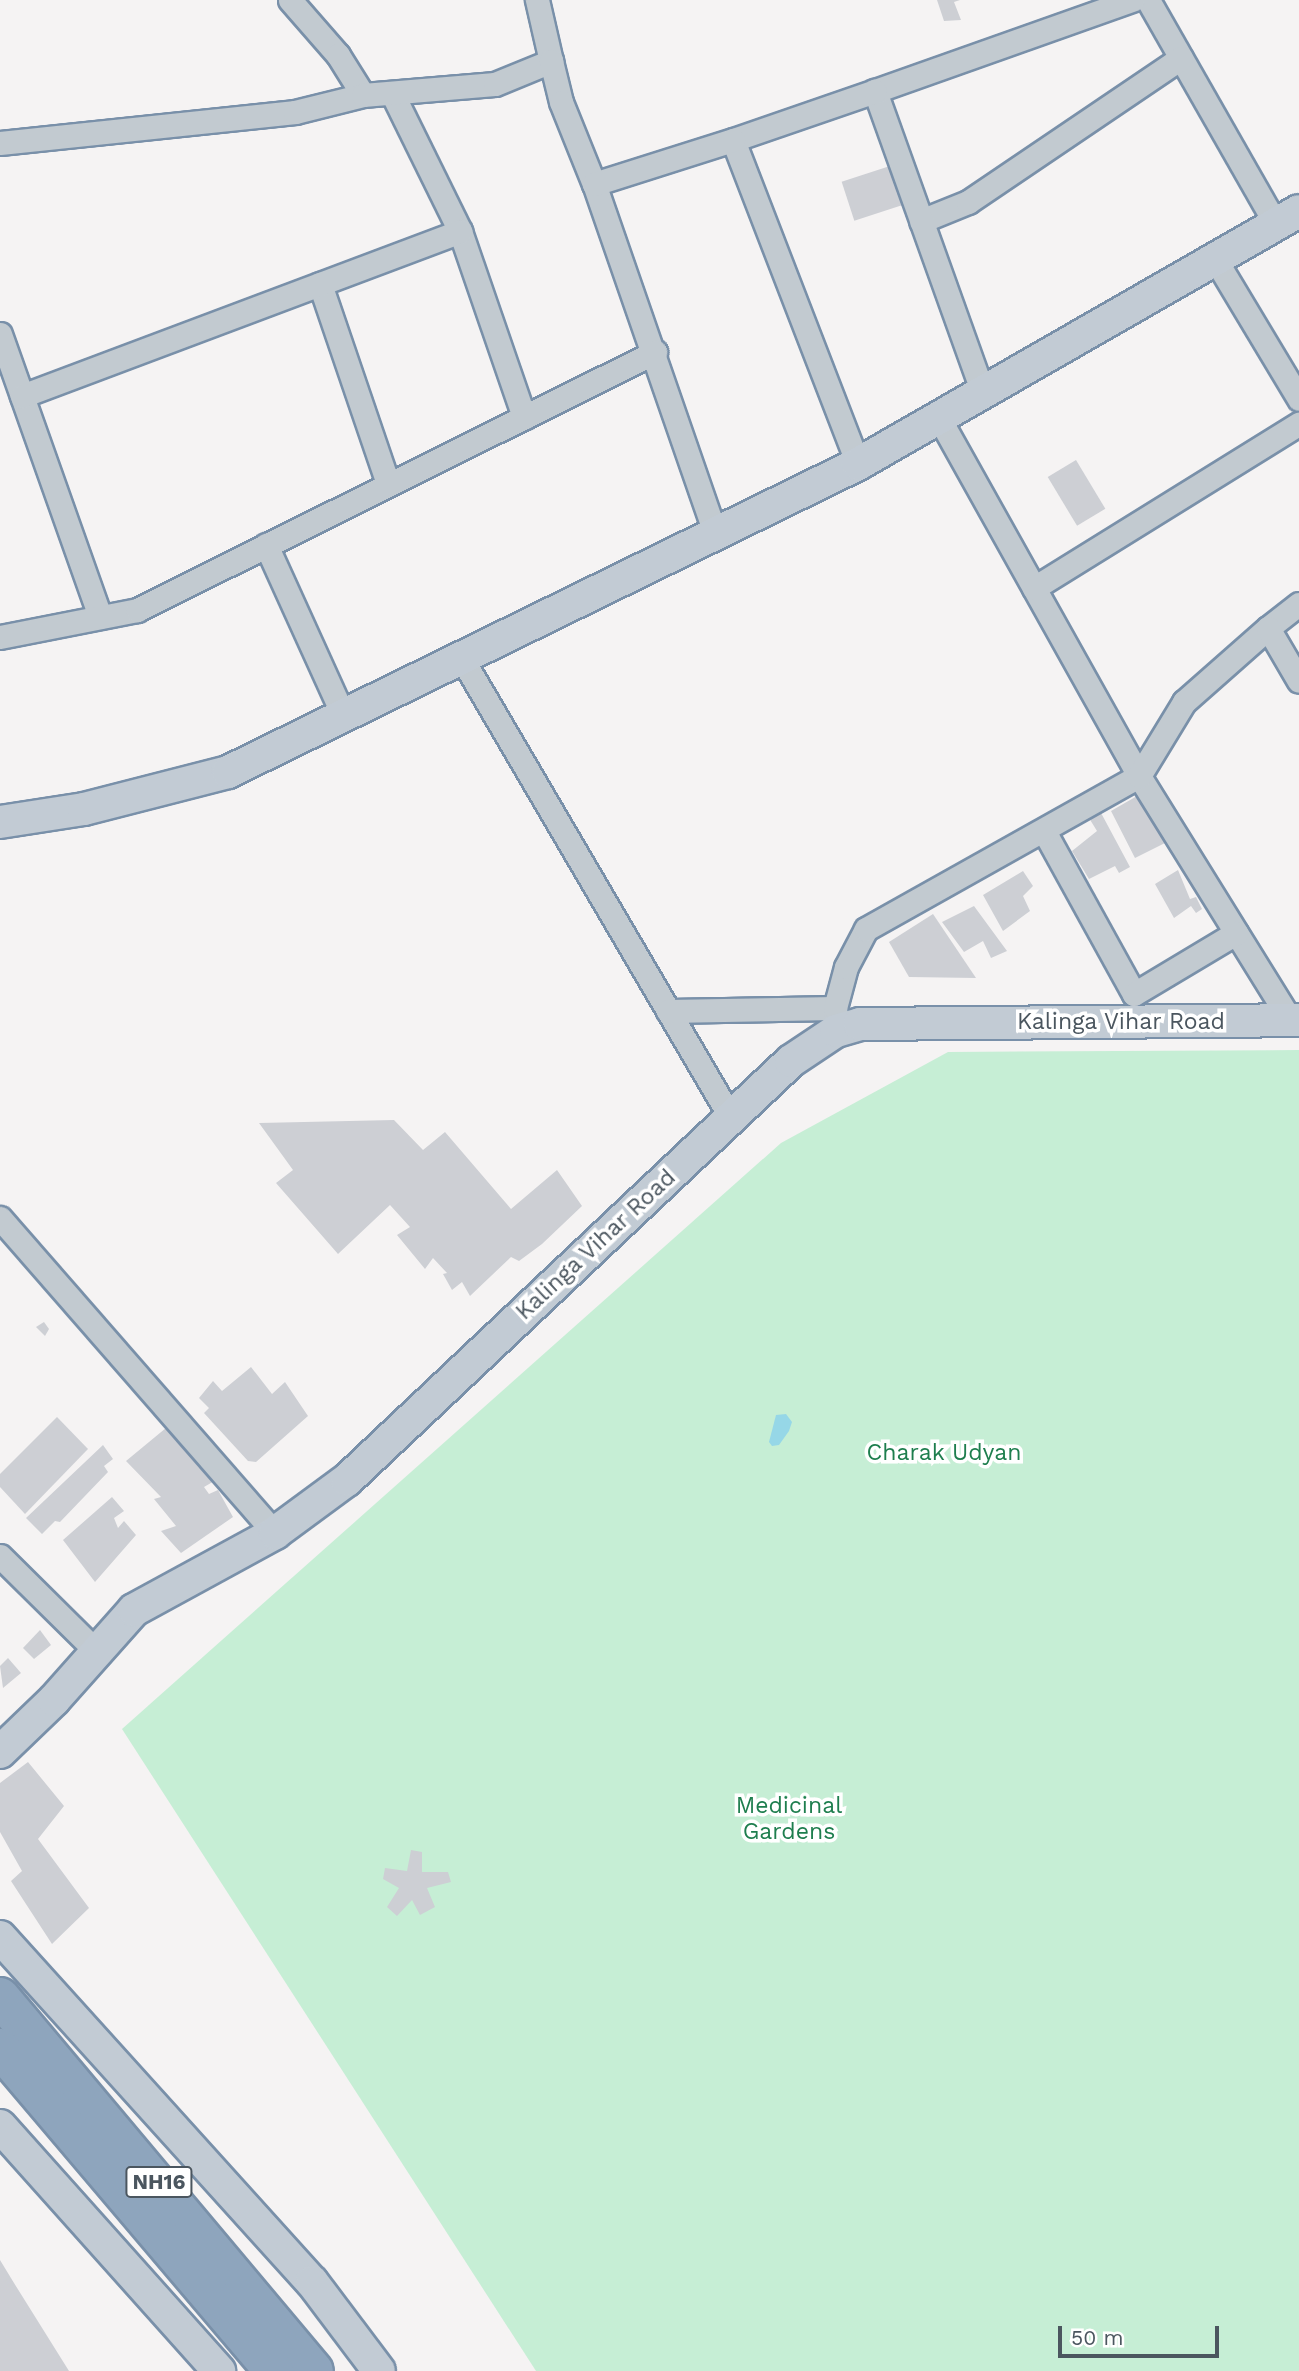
<!DOCTYPE html>
<style>
body{margin:0}
#map{position:relative;width:1299px;height:2371px;overflow:hidden;background:#f5f3f3;font-family:"Work Sans",sans-serif}
div>[style]{position:absolute}
.green>*{inset:0;background:#c6eed5}
.water>*{inset:0;background:#96d7e7}
.building>*{inset:0;background:#cdcfd4;transform-origin:0 0}
.roads{filter:drop-shadow(2px 0 #7990a9) drop-shadow(-2px 0 #7990a9) drop-shadow(0 2px #7990a9) drop-shadow(0 -2px #7990a9)}
.street>*{height:23px;margin:-11.5px;padding:0 11.5px;transform-origin:11.5px;border-radius:11.5px;background:#c2cad0}
.secondary>*{height:32px;margin:-16px;padding:0 16px;transform-origin:16px;border-radius:16px;background:#c2cbd4}
.highway>*{height:38px;margin:-19px;padding:0 19px;transform-origin:19px;border-radius:19px;background:#8ea5bd}
span{translate:-50% -50%;white-space:nowrap;text-align:center;line-height:1.15;-webkit-text-stroke:7px #fff;paint-order:stroke}
.shield-label span{padding:2px 5px;background:#fff;border:2px solid;border-radius:5px;-webkit-text-stroke-width:0}
.shield-label{font-size:21px;color:#4b565f;font-weight:700}
.street-label{font-size:23px;color:#4b565f}
.park-label{font-size:23px;color:#1e7e4e}
.scale{position:absolute;left:1058px;top:2326px;width:161px;height:32px;box-sizing:border-box;border:4px solid #4b565f;border-top:0;padding-left:9px;font-size:21px;line-height:24px;white-space:nowrap;color:#4b565f;-webkit-text-stroke:5px #fff;paint-order:stroke}
</style>
<div id="map">
<div class="green">
<div style="clip-path:polygon(1299px 1050px,1299px 2371px,536px 2371px,122px 1729px,781px 1143px,948px 1052px)"></div>
</div>
<div class="water">
<div style="clip-path:polygon(786px 1414px,792px 1422px,789px 1431px,779px 1445px,772px 1446px,769px 1442px,776px 1415px)"></div>
</div>
<div class="building">
<div style="clip-path:polygon(937px 0,960px 0,954px 2px,961px 20px,944px 21px)"></div>
<div style="left:893px;top:165px;width:41px;height:54px;rotate:72deg"></div>
<div style="left:1076px;top:460px;width:57px;height:33px;rotate:59deg"></div>
<div style="clip-path:polygon(1144px 792px,1178px 846px,1171px 851px,1167px 842px,1135px 858px,1111px 811px)"></div>
<div style="clip-path:polygon(1100px 811px,1130px 867px,1119px 873px,1115px 866px,1089px 879px,1072px 851px,1097px 831px,1089px 818px)"></div>
<div style="clip-path:polygon(1178px 870px,1190px 899px,1196px 897px,1202px 909px,1196px 913px,1191px 906px,1174px 918px,1155px 884px)"></div>
<div style="clip-path:polygon(1023px 871px,1033px 886px,1023px 896px,1030px 911px,1003px 931px,983px 895px)"></div>
<div style="clip-path:polygon(974px 906px,1007px 951px,991px 958px,983px 941px,964px 952px,942px 922px)"></div>
<div style="clip-path:polygon(933px 914px,976px 978px,909px 977px,889px 942px)"></div>
<div style="clip-path:polygon(394px 1120px,423px 1150px,445px 1132px,511px 1209px,557px 1170px,582px 1206px,542px 1244px,519px 1261px,511px 1257px,470px 1296px,462px 1282px,452px 1290px,443px 1274px,447px 1273px,433px 1258px,425px 1269px,397px 1235px,410px 1227px,390px 1205px,338px 1254px,276px 1183px,293px 1170px,259px 1123px)"></div>
<div style="clip-path:polygon(44px 1322px,49px 1329px,45px 1336px,36px 1327px)"></div>
<div style="clip-path:polygon(251px 1367px,272px 1394px,285px 1382px,308px 1416px,256px 1462px,248px 1461px,204px 1413px,209px 1408px,199px 1398px,213px 1381px,222px 1391px)"></div>
<div style="clip-path:polygon(57px 1417px,88px 1449px,25px 1514px,0 1487px,0 1474px)"></div>
<div style="clip-path:polygon(172px 1423px,216px 1480px,204px 1487px,209px 1494px,218px 1490px,233px 1517px,181px 1553px,161px 1531px,176px 1526px,154px 1499px,161px 1497px,126px 1461px)"></div>
<div style="clip-path:polygon(103px 1445px,113px 1459px,104px 1466px,108px 1472px,60px 1522px,55px 1521px,42px 1534px,26px 1518px)"></div>
<div style="clip-path:polygon(112px 1497px,124px 1511px,114px 1518px,118px 1528px,124px 1521px,136px 1535px,95px 1582px,63px 1540px)"></div>
<div style="clip-path:polygon(40px 1630px,51px 1645px,34px 1659px,23px 1648px)"></div>
<div style="clip-path:polygon(8px 1658px,21px 1673px,3px 1688px,0 1666px)"></div>
<div style="clip-path:polygon(28px 1762px,64px 1806px,38px 1839px,89px 1908px,52px 1944px,11px 1881px,22px 1871px,0 1832px,0 1783px)"></div>
<div style="clip-path:polygon(411px 1850px,422px 1852px,422px 1872px,448px 1872px,451px 1882px,427px 1888px,435px 1907px,420px 1915px,412px 1900px,397px 1916px,387px 1907px,399px 1888px,383px 1879px,385px 1868px,407px 1871px)"></div>
<div style="clip-path:polygon(0 2260px,14px 2283px,69px 2371px,0 2371px)"></div>
</div>
<div class="roads">
<div class="street">
<div style="left:290px;top:0;width:73px;rotate:48.9deg"></div>
<div style="left:338px;top:55px;width:47px;rotate:58deg"></div>
<div style="left:537px;top:0;width:63px;rotate:77.1deg"></div>
<div style="left:1148px;top:0;width:258px;rotate:60.3deg"></div>
<div style="left:393px;top:95px;width:152px;rotate:63.8deg"></div>
<div style="left:460px;top:231px;width:197px;rotate:71deg"></div>
<div style="left:0;top:143px;width:297px;rotate:-6deg"></div>
<div style="left:295px;top:112px;width:70px;rotate:-14deg"></div>
<div style="left:363px;top:95px;width:132px;rotate:-4.8deg"></div>
<div style="left:495px;top:84px;width:61px;rotate:-22.3deg"></div>
<div style="left:551px;top:61px;width:42px;rotate:76.3deg"></div>
<div style="left:561px;top:102px;width:88px;rotate:68.1deg"></div>
<div style="left:921px;top:221px;width:51px;rotate:-22deg"></div>
<div style="left:968px;top:202px;width:257px;rotate:-34.1deg"></div>
<div style="left:1215px;top:259px;width:163px;rotate:59deg"></div>
<div style="left:320px;top:284px;width:211px;rotate:71.2deg"></div>
<div style="left:0;top:334px;width:300px;rotate:70.5deg"></div>
<div style="left:983px;top:393px;width:321px;rotate:-109.7deg"></div>
<div style="left:875px;top:91px;width:273px;rotate:-19.5deg"></div>
<div style="left:22px;top:396px;width:468px;rotate:-20.6deg"></div>
<div style="left:939px;top:418px;width:410px;rotate:60.8deg"></div>
<div style="left:1139px;top:776px;width:287px;rotate:58.2deg"></div>
<div style="left:858px;top:464px;width:347px;rotate:-111.1deg"></div>
<div style="left:733px;top:140px;width:150px;rotate:-19deg"></div>
<div style="left:715px;top:533px;width:369px;rotate:-109.1deg"></div>
<div style="left:594px;top:184px;width:146px;rotate:-17.6deg"></div>
<div style="left:266px;top:545px;width:187px;rotate:65.6deg"></div>
<div style="left:1034px;top:588px;width:312px;rotate:-31.8deg"></div>
<div style="left:1268px;top:628px;width:39px;rotate:-38deg"></div>
<div style="left:0;top:637px;width:140px;rotate:-11.1deg"></div>
<div style="left:137px;top:610px;width:579px;rotate:-26.48deg"></div>
<div style="left:461px;top:657px;width:534px;rotate:59.64deg"></div>
<div style="left:1044px;top:831px;width:186px;rotate:61.1deg"></div>
<div style="left:1134px;top:994px;width:119px;rotate:-30.9deg"></div>
<div style="left:668px;top:1011px;width:167px;rotate:-1deg"></div>
<div style="left:836px;top:1031px;width:23px;rotate:-92deg"></div>
<div style="left:835px;top:1008px;width:42px;rotate:-75deg"></div>
<div style="left:846px;top:967px;width:43px;rotate:-62.2deg"></div>
<div style="left:866px;top:929px;width:313px;rotate:-29.3deg"></div>
<div style="left:1139px;top:776px;width:87px;rotate:-58.7deg"></div>
<div style="left:1184px;top:702px;width:112px;rotate:-41.4deg"></div>
<div style="left:1268px;top:628px;width:61px;rotate:59.7deg"></div>
<div style="left:0;top:1218px;width:418px;rotate:48.9deg"></div>
<div style="left:0;top:1556px;width:136px;rotate:44.7deg"></div>
</div>
<div class="secondary">
<div style="left:0;top:822px;width:85px;rotate:-8.8deg"></div>
<div style="left:84px;top:809px;width:149px;rotate:-14.4deg"></div>
<div style="left:228px;top:772px;width:701px;rotate:-26.05deg"></div>
<div style="left:858px;top:464px;width:508px;rotate:-29.84deg"></div>
<div style="left:0;top:1752px;width:75px;rotate:-43.9deg"></div>
<div style="left:54px;top:1700px;width:120px;rotate:-48.4deg"></div>
<div style="left:134px;top:1610px;width:161px;rotate:-28.6deg"></div>
<div style="left:275px;top:1533px;width:89px;rotate:-36.4deg"></div>
<div style="left:347px;top:1480px;width:610px;rotate:-43.34deg"></div>
<div style="left:791px;top:1061px;width:54px;rotate:-33.7deg"></div>
<div style="left:836px;top:1031px;width:25px;rotate:-16deg"></div>
<div style="left:860px;top:1024px;width:439px;rotate:-0.5deg"></div>
<div style="left:0;top:1937px;width:465px;rotate:47.9deg"></div>
<div style="left:312px;top:2282px;width:111px;rotate:53deg"></div>
<div style="left:0;top:2126px;width:329px;rotate:48.2deg"></div>
</div>
<div class="highway">
<div style="left:0;top:1997px;width:488px;rotate:50deg"></div>
<div style="left:0;top:2048px;width:424px;rotate:49.7deg"></div>
</div>
</div>
<div class="shield-label">
<span style="left:159px;top:2182px">NH16</span>
</div>
<div class="street-label">
<span style="left:1121px;top:1022px">Kalinga Vihar Road</span>
<span style="left:596px;top:1245px;rotate:-43deg">Kalinga Vihar Road</span>
</div>
<div class="park-label">
<span style="left:944px;top:1453px">Charak Udyan</span>
<span style="left:789px;top:1819px">Medicinal<br>Gardens</span>
</div>
<div class="scale">50 m</div>
</div>
